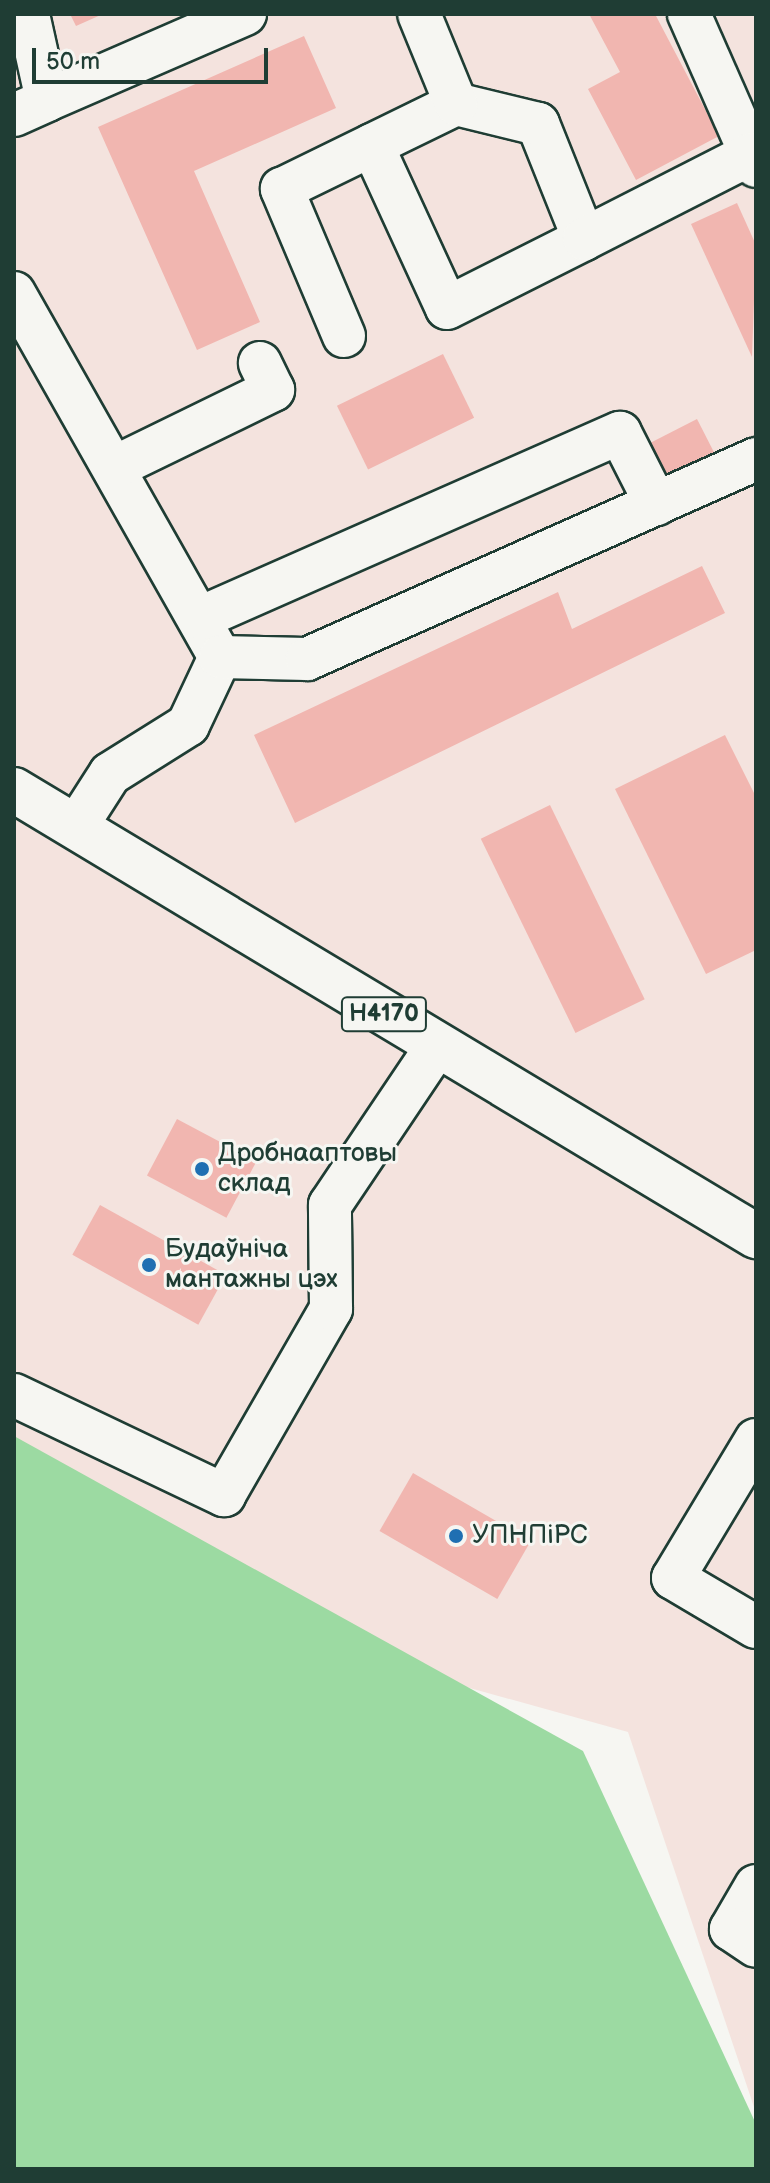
<!DOCTYPE html>
<meta charset="utf-8">
<style>
body{margin:0}
#map{position:relative;width:770px;height:2183px;overflow:hidden;background:#f6f6f2;font-family:"Balsamiq Sans",sans-serif}
div>[style]{position:absolute}
.built>*{inset:0;background:#f4e3de}
.green>*{inset:0;background:#9cdaa2}
.building>*{inset:0;background:#f1b6b0;transform-origin:0 0}
.roads{filter:drop-shadow(2px 0 #1f3d34) drop-shadow(-2px 0 #1f3d34) drop-shadow(0 2px #1f3d34) drop-shadow(0 -2px #1f3d34)}
.minor>*{height:42px;margin:-21px;padding:0 21px;transform-origin:21px;border-radius:21px;background:#f6f6f2}
.major>*{height:44px;margin:-22px;padding:0 22px;transform-origin:22px;border-radius:22px;background:#f6f6f2}
.dots>*{width:22px;height:22px;translate:-50% -50%;box-sizing:border-box;border:4px solid #f6f6f2;border-radius:50%}
span{translate:-50% -50%;white-space:nowrap;text-align:center;line-height:1.15;-webkit-text-stroke:6px #f6f6f2;paint-order:stroke}
.shield-label span{padding:2px 6px;background:#f6f6f2;border:2px solid;border-radius:6px;-webkit-text-stroke-width:0}
.shield-label{font-size:24px;color:#1f3d34;font-weight:700}
.poi-label{font-size:26px;color:#1f3d34}
.left{translate:0 -50%;text-align:left}
.frame{position:absolute;inset:0;border:16px solid #1f3d34;pointer-events:none}
.scale{position:absolute;left:32px;top:48px;width:236px;height:36px;box-sizing:border-box;border:4px solid #1f3d34;border-top:0;padding-left:10px;font-size:24px;line-height:28px;white-space:nowrap;color:#1f3d34;-webkit-text-stroke:6px #f6f6f2;paint-order:stroke}
</style>
<div id="map">
<div class="built">
<div style="clip-path:polygon(14px 14px,756px 14px,756px 2113px,628px 1732px,14px 1561px)"></div>
</div>
<div class="green">
<div style="clip-path:polygon(14px 1436px,583px 1751px,756px 2124px,756px 2169px,14px 2169px)"></div>
</div>
<div class="building">
<div style="clip-path:polygon(70px 14px,103px 14px,76px 26px)"></div>
<div style="clip-path:polygon(589px 14px,655px 14px,719px 136px,636px 180px,588px 89px,620px 72px)"></div>
<div style="clip-path:polygon(304px 36px,336px 108px,194px 171px,260px 322px,197px 350px,98px 127px)"></div>
<div style="clip-path:polygon(737px 203px,756px 245px,752px 357px,691px 224px)"></div>
<div style="left:443px;top:354px;width:71px;height:118px;rotate:64deg"></div>
<div style="left:697px;top:419px;width:45px;height:62px;rotate:63deg"></div>
<div style="clip-path:polygon(702px 566px,725px 613px,295px 823px,254px 735px,558px 592px,572px 629px)"></div>
<div style="clip-path:polygon(725px 735px,756px 797px,756px 950px,706px 974px,615px 789px)"></div>
<div style="left:550px;top:805px;width:216px;height:77px;rotate:64deg"></div>
<div style="left:177px;top:1119px;width:90px;height:64px;rotate:28deg"></div>
<div style="left:100px;top:1205px;width:144px;height:57px;rotate:29deg"></div>
<div style="left:413px;top:1473px;width:136px;height:67px;rotate:30deg"></div>
</div>
<div class="roads">
<div class="minor">
<div style="left:689px;top:14px;width:166px;rotate:66.2deg"></div>
<div style="left:47px;top:100px;width:216px;rotate:-23.5deg"></div>
<div style="left:14px;top:115px;width:36px;rotate:-24deg"></div>
<div style="left:47px;top:100px;width:88px;rotate:-102.5deg"></div>
<div style="left:372px;top:145px;width:179px;rotate:65.3deg"></div>
<div style="left:447px;top:308px;width:153px;rotate:-26.7deg"></div>
<div style="left:584px;top:239px;width:124px;rotate:-111.8deg"></div>
<div style="left:538px;top:124px;width:84px;rotate:-166.3deg"></div>
<div style="left:584px;top:239px;width:187px;rotate:-27deg"></div>
<div style="left:14px;top:293px;width:418px;rotate:60.5deg"></div>
<div style="left:220px;top:657px;width:75px;rotate:115.2deg"></div>
<div style="left:188px;top:725px;width:92px;rotate:147.9deg"></div>
<div style="left:110px;top:774px;width:63px;rotate:122.7deg"></div>
<div style="left:344px;top:336px;width:160px;rotate:-112.9deg"></div>
<div style="left:282px;top:189px;width:194px;rotate:-26deg"></div>
<div style="left:456px;top:104px;width:97px;rotate:-112.3deg"></div>
<div style="left:115px;top:467px;width:176px;rotate:-26deg"></div>
<div style="left:273px;top:390px;width:30px;rotate:-116deg"></div>
<div style="left:200px;top:618px;width:459px;rotate:-23.8deg"></div>
<div style="left:620px;top:433px;width:80px;rotate:63.1deg"></div>
<div style="left:220px;top:657px;width:87px;rotate:1.3deg"></div>
<div style="left:307px;top:659px;width:492px;rotate:-24deg"></div>
<div style="left:14px;top:1395px;width:233px;rotate:25.5deg"></div>
<div style="left:224px;top:1495px;width:215px;rotate:-60.1deg"></div>
<div style="left:331px;top:1309px;width:104px;rotate:-90.6deg"></div>
<div style="left:330px;top:1205px;width:192px;rotate:-56.1deg"></div>
<div style="left:756px;top:1440px;width:161px;rotate:121deg"></div>
<div style="left:673px;top:1578px;width:96px;rotate:30.6deg"></div>
<div style="left:756px;top:1886px;width:50px;rotate:120.2deg"></div>
<div style="left:731px;top:1929px;width:30px;rotate:34deg"></div>
</div>
<div class="major">
<div style="left:14px;top:790px;width:866px;rotate:31.01deg"></div>
</div>
</div>
<div class="dots">
<div style="left:202px;top:1169px;background:#1f6fb2"></div>
<div style="left:149px;top:1265px;background:#1f6fb2"></div>
<div style="left:456px;top:1536px;background:#1f6fb2"></div>
</div>
<div class="shield-label">
<span style="left:384px;top:1014px">Н4170</span>
</div>
<div class="poi-label">
<span class="left" style="left:218px;top:1169px">Дробнааптовы<br>склад</span>
<span class="left" style="left:165px;top:1265px">Будаўніча<br>мантажны цэх</span>
<span class="left" style="left:472px;top:1536px">УПНПіРС</span>
</div>
<div class="frame"></div>
<div class="scale">50 m</div>
</div>
